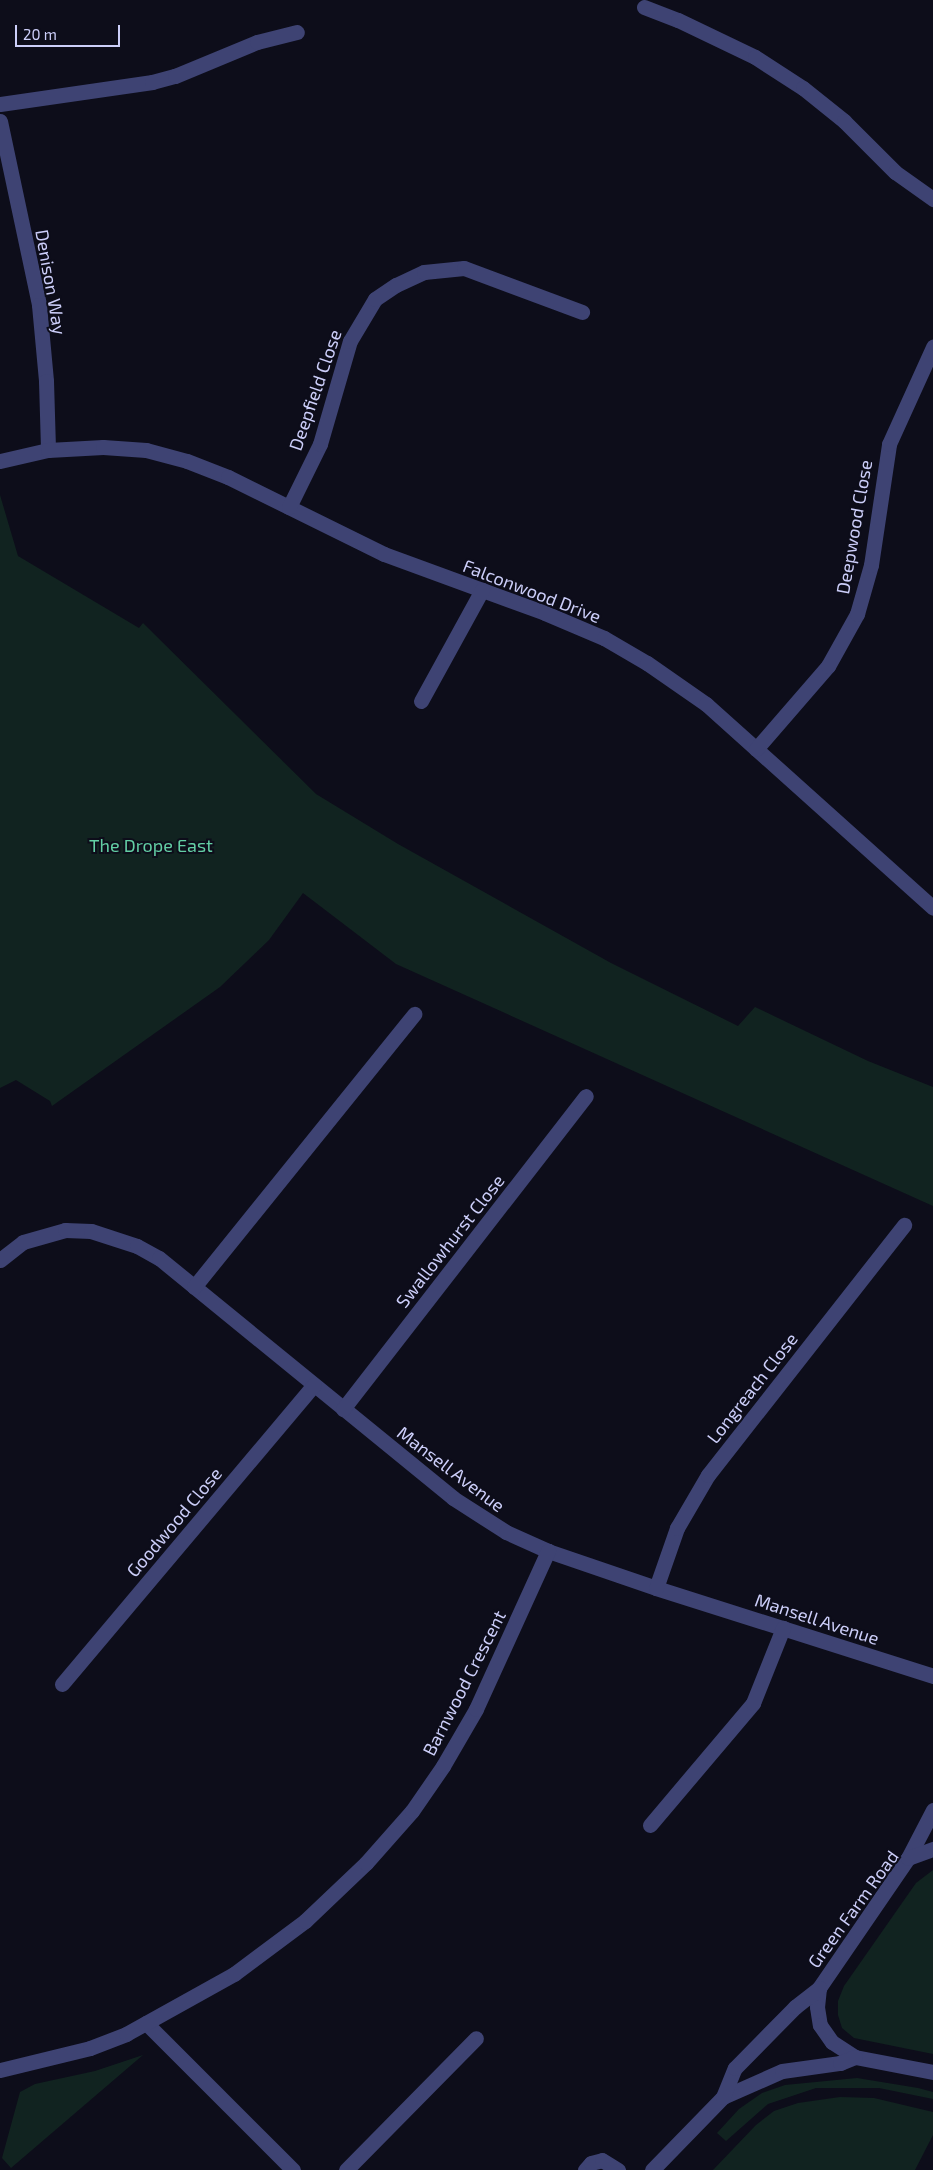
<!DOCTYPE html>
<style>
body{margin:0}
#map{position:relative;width:933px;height:2170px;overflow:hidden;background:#0d0d1a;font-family:"Exo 2",sans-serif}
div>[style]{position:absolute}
.green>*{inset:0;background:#112320}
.minor>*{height:15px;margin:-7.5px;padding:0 7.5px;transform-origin:7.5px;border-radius:7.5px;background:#3e4373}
span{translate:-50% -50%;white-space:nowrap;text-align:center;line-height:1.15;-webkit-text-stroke:4px #0d0d1a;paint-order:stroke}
.street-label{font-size:18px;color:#cccef9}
.park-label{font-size:18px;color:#63cea4}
.scale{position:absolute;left:15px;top:25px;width:105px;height:22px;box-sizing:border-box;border:2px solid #cccef9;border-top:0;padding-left:6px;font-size:15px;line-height:18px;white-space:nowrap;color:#cccef9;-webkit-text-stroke:4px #0d0d1a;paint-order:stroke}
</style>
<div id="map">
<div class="green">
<div style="clip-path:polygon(0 495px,18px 556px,139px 628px,143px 623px,316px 794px,398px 844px,611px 963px,738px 1026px,755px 1007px,868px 1061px,933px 1087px,933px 1206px,396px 964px,303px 893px,269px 940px,220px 987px,52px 1106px,50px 1101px,16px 1080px,0 1088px)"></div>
<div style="clip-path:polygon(933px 1870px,933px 2054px,854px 2038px,842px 2028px,838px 2015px,838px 2001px,844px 1986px,916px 1883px)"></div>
<div style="clip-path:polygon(143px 2055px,11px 2168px,2px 2158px,20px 2092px,35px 2084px,95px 2071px)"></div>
<div style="clip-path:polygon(857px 2078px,918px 2088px,933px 2092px,933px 2099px,879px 2088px,816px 2088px,768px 2104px,726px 2141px,717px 2133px,739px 2109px,762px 2093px,785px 2085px)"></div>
<div style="clip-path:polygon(840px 2097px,874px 2098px,933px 2112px,933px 2135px,915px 2170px,713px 2170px,756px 2125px,774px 2111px,798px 2103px)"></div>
</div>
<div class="minor">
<div style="left:644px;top:7px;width:36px;rotate:21deg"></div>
<div style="left:678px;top:20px;width:85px;rotate:25.7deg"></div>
<div style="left:755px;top:57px;width:57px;rotate:32.9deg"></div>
<div style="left:803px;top:88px;width:53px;rotate:38.8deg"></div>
<div style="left:844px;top:121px;width:72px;rotate:45deg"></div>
<div style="left:895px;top:172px;width:47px;rotate:35.4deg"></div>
<div style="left:0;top:104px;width:154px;rotate:-8.2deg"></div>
<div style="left:152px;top:82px;width:24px;rotate:-15deg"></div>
<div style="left:175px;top:76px;width:89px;rotate:-22.5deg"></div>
<div style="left:257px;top:42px;width:41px;rotate:-14deg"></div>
<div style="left:0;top:121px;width:188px;rotate:78deg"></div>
<div style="left:39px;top:305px;width:76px;rotate:84.7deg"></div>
<div style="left:46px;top:381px;width:69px;rotate:88.3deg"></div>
<div style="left:0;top:461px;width:49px;rotate:-12.9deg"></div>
<div style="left:48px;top:450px;width:55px;rotate:-3.1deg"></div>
<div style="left:103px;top:447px;width:43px;rotate:4deg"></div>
<div style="left:146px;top:450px;width:42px;rotate:15deg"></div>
<div style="left:187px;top:461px;width:44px;rotate:21.3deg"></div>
<div style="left:228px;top:477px;width:174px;rotate:26.3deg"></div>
<div style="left:384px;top:554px;width:171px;rotate:20.1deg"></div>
<div style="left:545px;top:613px;width:64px;rotate:23deg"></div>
<div style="left:604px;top:638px;width:50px;rotate:30.2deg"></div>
<div style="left:647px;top:663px;width:72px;rotate:34.8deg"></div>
<div style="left:706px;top:704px;width:305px;rotate:41.9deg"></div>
<div style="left:289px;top:507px;width:70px;rotate:-63.8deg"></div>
<div style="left:320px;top:444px;width:107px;rotate:-73.8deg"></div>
<div style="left:350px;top:341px;width:49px;rotate:-59.2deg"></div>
<div style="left:375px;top:299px;width:25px;rotate:-34deg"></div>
<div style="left:396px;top:285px;width:31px;rotate:-25deg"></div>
<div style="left:424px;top:272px;width:40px;rotate:-5.7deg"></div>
<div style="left:464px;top:268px;width:126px;rotate:20.4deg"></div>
<div style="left:421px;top:701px;width:127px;rotate:-61.2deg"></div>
<div style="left:756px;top:749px;width:110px;rotate:-49.1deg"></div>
<div style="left:828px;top:666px;width:60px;rotate:-60.9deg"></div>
<div style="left:857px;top:614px;width:51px;rotate:-74.1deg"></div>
<div style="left:871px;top:565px;width:122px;rotate:-81.5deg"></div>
<div style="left:889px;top:444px;width:107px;rotate:-65.6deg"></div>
<div style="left:0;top:1260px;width:29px;rotate:-38deg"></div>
<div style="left:23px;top:1242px;width:44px;rotate:-15.9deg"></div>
<div style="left:65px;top:1230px;width:26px;rotate:2deg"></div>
<div style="left:91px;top:1231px;width:48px;rotate:18.1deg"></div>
<div style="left:137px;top:1246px;width:25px;rotate:29deg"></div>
<div style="left:159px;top:1258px;width:380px;rotate:39.2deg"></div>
<div style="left:453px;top:1498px;width:63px;rotate:32.7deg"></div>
<div style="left:506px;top:1532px;width:46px;rotate:24.3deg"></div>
<div style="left:548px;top:1551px;width:114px;rotate:18.9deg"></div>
<div style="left:656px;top:1588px;width:291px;rotate:17.6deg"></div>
<div style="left:194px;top:1287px;width:351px;rotate:-51.1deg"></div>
<div style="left:343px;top:1409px;width:396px;rotate:-52.2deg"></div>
<div style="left:656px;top:1588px;width:64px;rotate:-70.7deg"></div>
<div style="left:677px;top:1528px;width:61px;rotate:-59.7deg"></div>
<div style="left:708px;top:1475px;width:318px;rotate:-51.9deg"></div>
<div style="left:62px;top:1684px;width:391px;rotate:-49.9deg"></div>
<div style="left:933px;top:1810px;width:54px;rotate:117.5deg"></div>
<div style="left:908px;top:1858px;width:158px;rotate:124.4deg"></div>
<div style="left:819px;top:1988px;width:19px;rotate:96deg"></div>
<div style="left:817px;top:2007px;width:18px;rotate:81deg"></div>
<div style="left:820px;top:2025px;width:21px;rotate:55deg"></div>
<div style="left:832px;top:2042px;width:27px;rotate:33deg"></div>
<div style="left:855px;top:2057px;width:79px;rotate:10.9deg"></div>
<div style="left:650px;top:1825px;width:160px;rotate:-49.8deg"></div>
<div style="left:753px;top:1703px;width:81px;rotate:-68.2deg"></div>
<div style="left:908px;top:1858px;width:27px;rotate:-20deg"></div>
<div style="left:146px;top:2023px;width:208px;rotate:45deg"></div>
<div style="left:0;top:2070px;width:93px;rotate:-13.7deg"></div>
<div style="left:90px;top:2048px;width:39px;rotate:-21deg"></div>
<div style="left:126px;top:2034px;width:124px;rotate:-29.1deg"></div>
<div style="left:234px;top:1974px;width:89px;rotate:-36.7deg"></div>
<div style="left:305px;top:1921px;width:84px;rotate:-43.6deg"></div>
<div style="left:366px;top:1863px;width:69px;rotate:-48.5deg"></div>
<div style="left:412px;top:1811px;width:55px;rotate:-55.4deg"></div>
<div style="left:443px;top:1766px;width:66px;rotate:-59.9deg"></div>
<div style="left:476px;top:1709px;width:174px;rotate:-65.5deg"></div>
<div style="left:723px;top:2097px;width:64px;rotate:-23.8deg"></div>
<div style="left:782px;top:2071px;width:59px;rotate:-7.9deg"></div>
<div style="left:840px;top:2063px;width:16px;rotate:-22deg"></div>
<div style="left:346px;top:2170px;width:185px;rotate:-45.4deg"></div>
<div style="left:585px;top:2170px;width:9px;rotate:-49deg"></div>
<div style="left:591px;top:2163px;width:11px;rotate:-15deg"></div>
<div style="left:602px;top:2160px;width:19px;rotate:32deg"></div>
<div style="left:652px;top:2170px;width:102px;rotate:-45.8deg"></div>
<div style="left:723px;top:2097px;width:31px;rotate:-68deg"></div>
<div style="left:735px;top:2068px;width:86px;rotate:-45.5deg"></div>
<div style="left:795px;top:2007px;width:31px;rotate:-38deg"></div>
</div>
<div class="street-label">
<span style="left:51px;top:282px;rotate:80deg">Denison Way</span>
<span style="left:315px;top:390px;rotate:-71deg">Deepfield Close</span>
<span style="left:854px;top:527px;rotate:-80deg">Deepwood Close</span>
<span style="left:532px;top:591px;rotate:21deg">Falconwood Drive</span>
<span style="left:450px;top:1241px;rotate:-52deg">Swallowhurst Close</span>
<span style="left:752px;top:1388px;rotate:-52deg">Longreach Close</span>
<span style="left:451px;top:1469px;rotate:37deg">Mansell Avenue</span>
<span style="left:174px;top:1522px;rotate:-50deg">Goodwood Close</span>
<span style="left:817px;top:1619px;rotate:18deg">Mansell Avenue</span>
<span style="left:464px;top:1683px;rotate:-63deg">Barnwood Crescent</span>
<span style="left:853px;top:1909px;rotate:-54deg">Green Farm Road</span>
</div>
<div class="park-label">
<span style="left:151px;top:845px">The Drope East</span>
</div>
<div class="scale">20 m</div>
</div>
